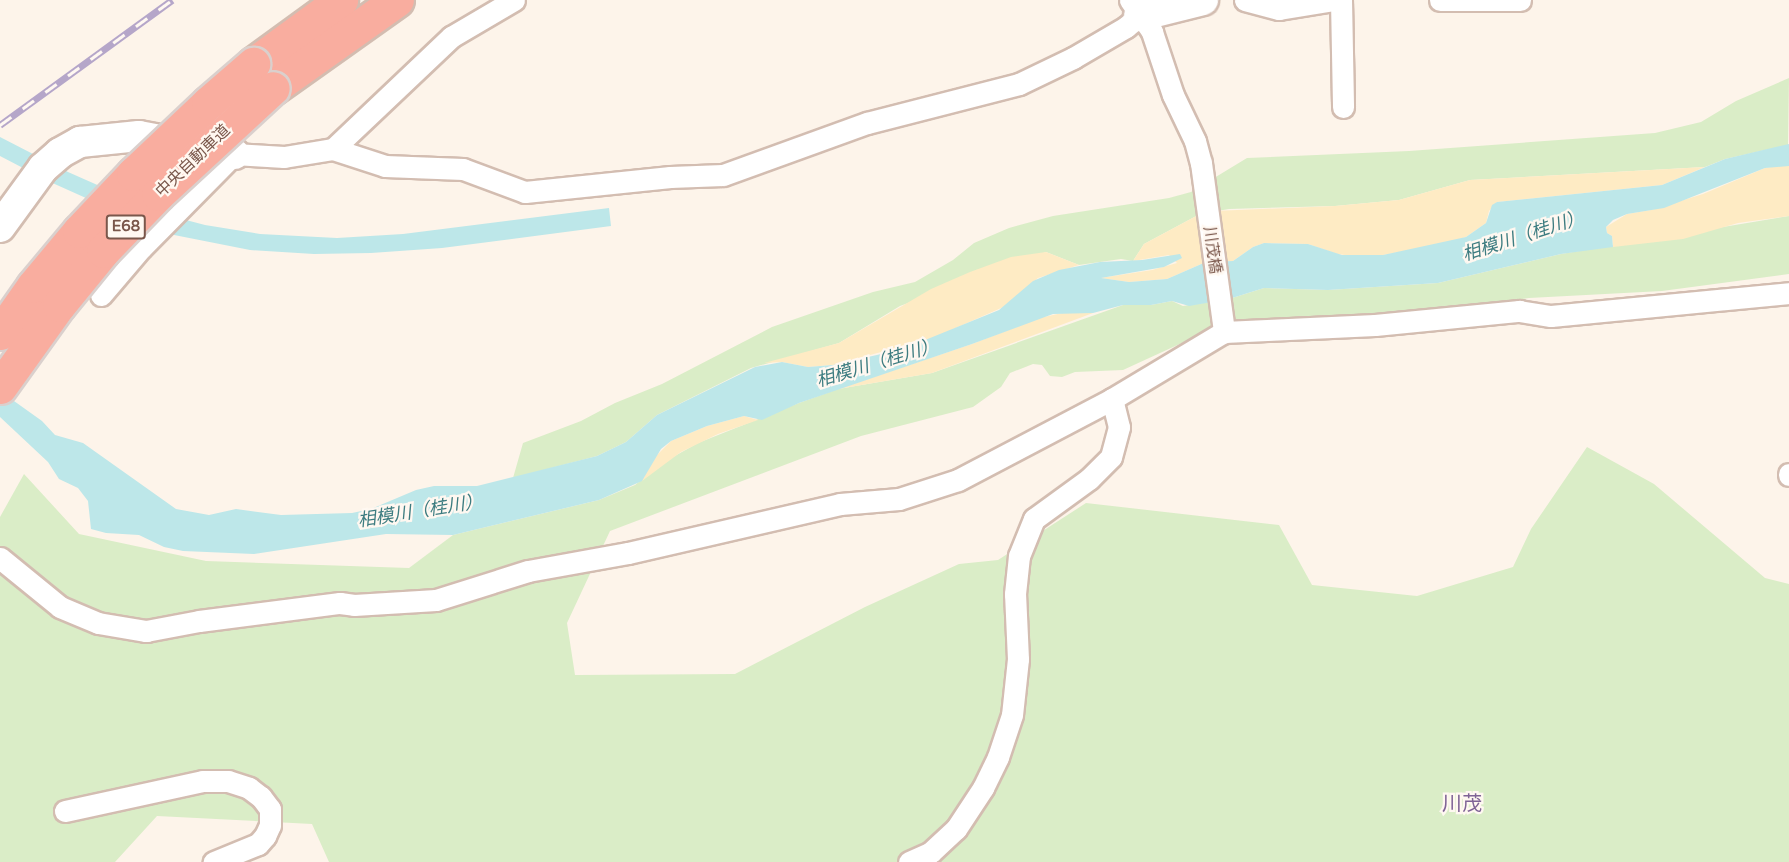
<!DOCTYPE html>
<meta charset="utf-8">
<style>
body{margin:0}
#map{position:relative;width:1789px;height:862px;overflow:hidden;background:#fdf4ea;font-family:"Varela Round","Noto Sans JP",sans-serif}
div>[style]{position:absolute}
.green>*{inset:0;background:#daedc7}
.sand>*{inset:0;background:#feebc4}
.water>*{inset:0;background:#bde7e9}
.roads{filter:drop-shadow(2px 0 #d3bdb1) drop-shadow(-2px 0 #d3bdb1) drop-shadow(0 2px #d3bdb1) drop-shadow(0 -2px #d3bdb1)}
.street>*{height:21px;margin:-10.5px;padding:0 10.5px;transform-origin:10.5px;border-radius:10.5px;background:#fff}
.secondary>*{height:30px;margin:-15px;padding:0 15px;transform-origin:15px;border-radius:15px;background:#fff}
.highway>*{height:33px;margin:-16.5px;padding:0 16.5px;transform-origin:16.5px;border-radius:16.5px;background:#f9ad9f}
.rail>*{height:7px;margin-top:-3.5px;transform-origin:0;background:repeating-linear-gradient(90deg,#fff8f1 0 14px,#b5a6c9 0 28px);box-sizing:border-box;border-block:2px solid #b5a6c9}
.bridges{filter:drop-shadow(2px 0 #dad0cd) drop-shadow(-2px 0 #dad0cd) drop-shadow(0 2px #dad0cd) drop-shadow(0 -2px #dad0cd)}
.highway-bridge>*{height:33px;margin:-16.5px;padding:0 16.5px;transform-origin:16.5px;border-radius:16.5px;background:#f9ad9f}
span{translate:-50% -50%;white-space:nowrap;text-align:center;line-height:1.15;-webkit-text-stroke:4.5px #fff8f1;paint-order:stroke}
.shield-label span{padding:2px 4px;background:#fff8f1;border:2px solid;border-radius:4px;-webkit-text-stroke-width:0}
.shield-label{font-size:15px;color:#7a574b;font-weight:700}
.street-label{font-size:16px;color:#7a574b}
.water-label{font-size:18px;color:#3d7c80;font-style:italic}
.quarter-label{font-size:20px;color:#7f6496}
</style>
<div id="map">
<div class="green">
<div style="clip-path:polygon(1789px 78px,1788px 145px,1725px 159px,1705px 167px,1470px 180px,1399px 200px,1335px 206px,1229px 209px,1200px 214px,1144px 244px,1133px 261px,1121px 259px,1079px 265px,1046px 252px,900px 306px,839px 343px,751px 368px,657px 415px,626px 442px,597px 456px,513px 478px,523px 443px,581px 421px,615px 403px,662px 384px,772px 327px,873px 292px,915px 282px,953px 260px,974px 243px,1009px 228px,1053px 216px,1169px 198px,1191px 192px,1247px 158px,1409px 151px,1655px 133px,1701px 122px,1736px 101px)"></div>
<div style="clip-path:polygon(1789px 216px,1789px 274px,1662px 291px,1529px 298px,1417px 312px,1300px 319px,1232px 320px,1123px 370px,1075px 372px,1062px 377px,1050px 376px,1042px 365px,1033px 364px,1010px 373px,1001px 387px,973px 407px,861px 436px,610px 531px,567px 623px,575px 675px,735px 674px,865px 607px,959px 564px,998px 560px,1086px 503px,1279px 525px,1312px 585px,1417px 596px,1513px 567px,1531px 529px,1587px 447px,1654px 484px,1765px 578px,1789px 584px,1789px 862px,329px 862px,312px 824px,157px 816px,115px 862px,0 862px,0 517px,24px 474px,79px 534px,206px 561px,409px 568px,453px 535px,599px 500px,635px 485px,664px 462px,698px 443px,799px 403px,838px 389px,932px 373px,1123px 305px,1151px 305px,1172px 301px,1183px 306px,1229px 299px,1264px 288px,1328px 290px,1438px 283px,1561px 254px)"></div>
</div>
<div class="sand">
<div style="clip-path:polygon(1783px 165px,1789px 166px,1789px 216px,1738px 223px,1683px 239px,1613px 247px,1612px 236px,1607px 233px,1606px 227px,1627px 214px,1651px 210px,1703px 194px,1765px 168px)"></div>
<div style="clip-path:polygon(1705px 167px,1662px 185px,1497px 202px,1489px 211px,1486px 223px,1466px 237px,1444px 244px,1383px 255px,1353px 256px,1337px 254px,1308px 244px,1264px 243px,1253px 247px,1233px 261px,1206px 262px,1167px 279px,1129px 282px,1100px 278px,1152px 270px,1177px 263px,1169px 255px,1133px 261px,1144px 244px,1200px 214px,1214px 211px,1335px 206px,1399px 200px,1470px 180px)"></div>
<div style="clip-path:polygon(1046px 252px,1079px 265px,1038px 278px,1008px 305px,933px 338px,833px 365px,808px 367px,782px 362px,764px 363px,839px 343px,931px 289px,970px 272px,1011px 257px)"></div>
<div style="clip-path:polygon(1067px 312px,1093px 313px,932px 373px,838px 389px,972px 344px,1039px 318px)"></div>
<div style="clip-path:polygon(744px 416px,758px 420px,718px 434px,681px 452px,642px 481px,653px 459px,671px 441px,707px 426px)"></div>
</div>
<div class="water">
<div style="clip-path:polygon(0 137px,68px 172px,163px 214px,205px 225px,260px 234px,337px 238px,403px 234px,609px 208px,611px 226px,442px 248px,371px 253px,314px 254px,250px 250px,164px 233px,48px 181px,0 156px)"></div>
<div style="clip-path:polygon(1789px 144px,1789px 166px,1765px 168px,1664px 208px,1627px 214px,1613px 220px,1606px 227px,1607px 233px,1612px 236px,1613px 247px,1561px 254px,1438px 283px,1328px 290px,1264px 288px,1229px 299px,1189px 306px,1172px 301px,1151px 305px,1123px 305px,1093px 313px,1053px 314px,972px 344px,799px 403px,762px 420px,744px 416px,707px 426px,671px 441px,661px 449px,642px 481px,599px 500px,453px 535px,386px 534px,254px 554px,183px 551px,164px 547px,139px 535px,106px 533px,91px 529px,88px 501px,78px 488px,59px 479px,48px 462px,0 417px,0 391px,42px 421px,55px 435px,83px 443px,176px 509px,209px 515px,236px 509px,281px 515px,352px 513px,371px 509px,416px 490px,434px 486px,477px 486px,597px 456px,626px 442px,657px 415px,755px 367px,782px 362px,808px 367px,833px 365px,903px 349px,999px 310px,1033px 281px,1059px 270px,1100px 262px,1142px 260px,1180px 254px,1182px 258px,1164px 267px,1101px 278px,1129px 282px,1167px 279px,1206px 262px,1233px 261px,1253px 247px,1264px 243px,1308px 244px,1342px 255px,1383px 255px,1466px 237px,1486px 223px,1492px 205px,1497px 202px,1662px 185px,1725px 159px)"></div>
</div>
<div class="roads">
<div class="street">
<div style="left:1130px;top:0;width:39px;rotate:55deg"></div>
<div style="left:1152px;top:32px;width:66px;rotate:71.6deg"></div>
<div style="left:1173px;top:95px;width:51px;rotate:64.4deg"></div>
<div style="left:1195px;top:141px;width:23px;rotate:75deg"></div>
<div style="left:1201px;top:163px;width:171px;rotate:82.2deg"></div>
<div style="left:1245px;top:0;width:35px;rotate:15deg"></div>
<div style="left:1279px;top:9px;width:56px;rotate:-9.3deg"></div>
<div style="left:1341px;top:0;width:107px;rotate:88.9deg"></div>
<div style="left:1440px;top:0;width:80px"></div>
<div style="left:333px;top:149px;width:163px;rotate:-43.5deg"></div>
<div style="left:451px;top:37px;width:73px;rotate:-30.4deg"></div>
<div style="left:101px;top:295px;width:62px;rotate:-49.6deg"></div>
<div style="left:141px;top:248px;width:132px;rotate:-45.3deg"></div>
<div style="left:234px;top:154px;width:50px;rotate:3.4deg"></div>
<div style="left:284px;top:157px;width:50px;rotate:-9.3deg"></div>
<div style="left:333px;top:149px;width:55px;rotate:18.1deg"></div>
<div style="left:385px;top:166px;width:78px;rotate:2.2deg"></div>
<div style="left:463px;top:169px;width:66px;rotate:20.4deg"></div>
<div style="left:525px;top:192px;width:146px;rotate:-5.9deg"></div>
<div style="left:670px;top:177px;width:53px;rotate:-2.2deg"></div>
<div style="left:723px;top:175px;width:153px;rotate:-19.9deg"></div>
<div style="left:867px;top:123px;width:157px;rotate:-14.4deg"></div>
<div style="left:1019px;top:84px;width:60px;rotate:-25.7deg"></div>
<div style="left:1073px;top:58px;width:61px;rotate:-30.3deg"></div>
<div style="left:1126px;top:27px;width:17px;rotate:-40deg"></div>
<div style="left:1789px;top:474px;width:1px;rotate:90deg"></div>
<div style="left:0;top:558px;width:77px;rotate:39.2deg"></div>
<div style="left:60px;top:607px;width:41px;rotate:22.8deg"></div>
<div style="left:98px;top:623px;width:49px;rotate:9.5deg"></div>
<div style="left:146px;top:631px;width:54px;rotate:-10.7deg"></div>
<div style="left:199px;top:621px;width:142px;rotate:-7.3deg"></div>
<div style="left:340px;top:603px;width:14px;rotate:8deg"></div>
<div style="left:354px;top:605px;width:82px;rotate:-3.5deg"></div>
<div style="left:436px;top:600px;width:96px;rotate:-17.5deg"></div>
<div style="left:528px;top:571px;width:102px;rotate:-10.2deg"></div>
<div style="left:628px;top:553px;width:218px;rotate:-13deg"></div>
<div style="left:840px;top:504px;width:59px;rotate:-4.8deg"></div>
<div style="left:899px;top:499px;width:62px;rotate:-17.9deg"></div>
<div style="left:958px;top:480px;width:174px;rotate:-27.7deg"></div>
<div style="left:1112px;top:399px;width:131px;rotate:-30.9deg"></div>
<div style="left:1224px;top:332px;width:151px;rotate:-2.7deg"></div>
<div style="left:1375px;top:325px;width:145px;rotate:-5.6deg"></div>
<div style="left:1519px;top:311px;width:32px;rotate:9deg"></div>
<div style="left:1551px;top:316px;width:239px;rotate:-5.5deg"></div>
<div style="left:65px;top:811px;width:141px;rotate:-12.3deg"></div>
<div style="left:203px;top:781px;width:25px"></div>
<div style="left:228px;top:781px;width:22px;rotate:18deg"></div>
<div style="left:249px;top:788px;width:15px;rotate:37deg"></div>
<div style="left:261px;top:797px;width:15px;rotate:53deg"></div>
<div style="left:270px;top:809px;width:16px;rotate:90deg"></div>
<div style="left:270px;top:825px;width:12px;rotate:114deg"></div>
<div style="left:265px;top:836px;width:11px;rotate:131deg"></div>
<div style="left:258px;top:844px;width:48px;rotate:157.8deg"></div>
<div style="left:909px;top:862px;width:24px;rotate:-24deg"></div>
<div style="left:931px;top:852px;width:34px;rotate:-43deg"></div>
<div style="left:956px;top:829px;width:49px;rotate:-56.6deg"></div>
<div style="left:983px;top:788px;width:34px;rotate:-64deg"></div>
<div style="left:998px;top:757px;width:44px;rotate:-71.6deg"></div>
<div style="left:1012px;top:715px;width:56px;rotate:-83.9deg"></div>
<div style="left:1018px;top:659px;width:65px;rotate:-92.6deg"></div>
<div style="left:1015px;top:594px;width:38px;rotate:-84deg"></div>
<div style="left:1019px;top:556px;width:40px;rotate:-68deg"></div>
<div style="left:1034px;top:519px;width:68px;rotate:-36deg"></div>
<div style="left:1089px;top:479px;width:31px;rotate:-45deg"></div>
<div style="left:1111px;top:457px;width:31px;rotate:-75deg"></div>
<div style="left:1119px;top:427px;width:29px;rotate:-104deg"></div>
</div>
<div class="secondary">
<div style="left:1139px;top:16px;width:66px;rotate:-14deg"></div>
<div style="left:0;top:227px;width:73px;rotate:-53.9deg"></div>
<div style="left:43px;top:168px;width:23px;rotate:-41deg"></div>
<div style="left:60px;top:153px;width:23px;rotate:-29deg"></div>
<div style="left:80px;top:142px;width:59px;rotate:-5.8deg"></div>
<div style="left:139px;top:136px;width:97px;rotate:10.7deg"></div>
</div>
<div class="highway">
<div style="left:253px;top:64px;width:109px;rotate:-36deg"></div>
<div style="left:273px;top:88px;width:152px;rotate:-35.4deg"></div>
</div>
</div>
<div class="rail">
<div style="left:0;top:125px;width:213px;rotate:-36deg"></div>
</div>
<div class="bridges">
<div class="highway-bridge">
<div style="left:0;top:333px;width:57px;rotate:-54.9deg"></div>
<div style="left:33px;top:286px;width:72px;rotate:-50.1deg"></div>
<div style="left:79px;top:231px;width:79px;rotate:-46.5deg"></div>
<div style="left:133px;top:174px;width:103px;rotate:-43.4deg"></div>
<div style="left:208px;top:103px;width:60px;rotate:-40.9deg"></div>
<div style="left:0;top:387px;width:101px;rotate:-54.3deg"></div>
<div style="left:59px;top:305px;width:70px;rotate:-50.8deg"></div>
<div style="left:103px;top:251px;width:79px;rotate:-46deg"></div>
<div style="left:158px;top:194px;width:156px;rotate:-42.7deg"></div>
</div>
</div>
<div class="shield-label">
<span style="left:126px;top:227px">E68</span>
</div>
<div class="street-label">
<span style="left:193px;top:161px;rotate:-44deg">中央自動車道</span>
<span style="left:1212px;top:250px;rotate:82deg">川茂橋</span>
</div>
<div class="water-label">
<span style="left:1523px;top:236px;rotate:-18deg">相模川（桂川）</span>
<span style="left:877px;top:363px;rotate:-17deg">相模川（桂川）</span>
<span style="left:420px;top:511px;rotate:-9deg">相模川（桂川）</span>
</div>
<div class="quarter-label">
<span style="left:1462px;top:804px">川茂</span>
</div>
</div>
